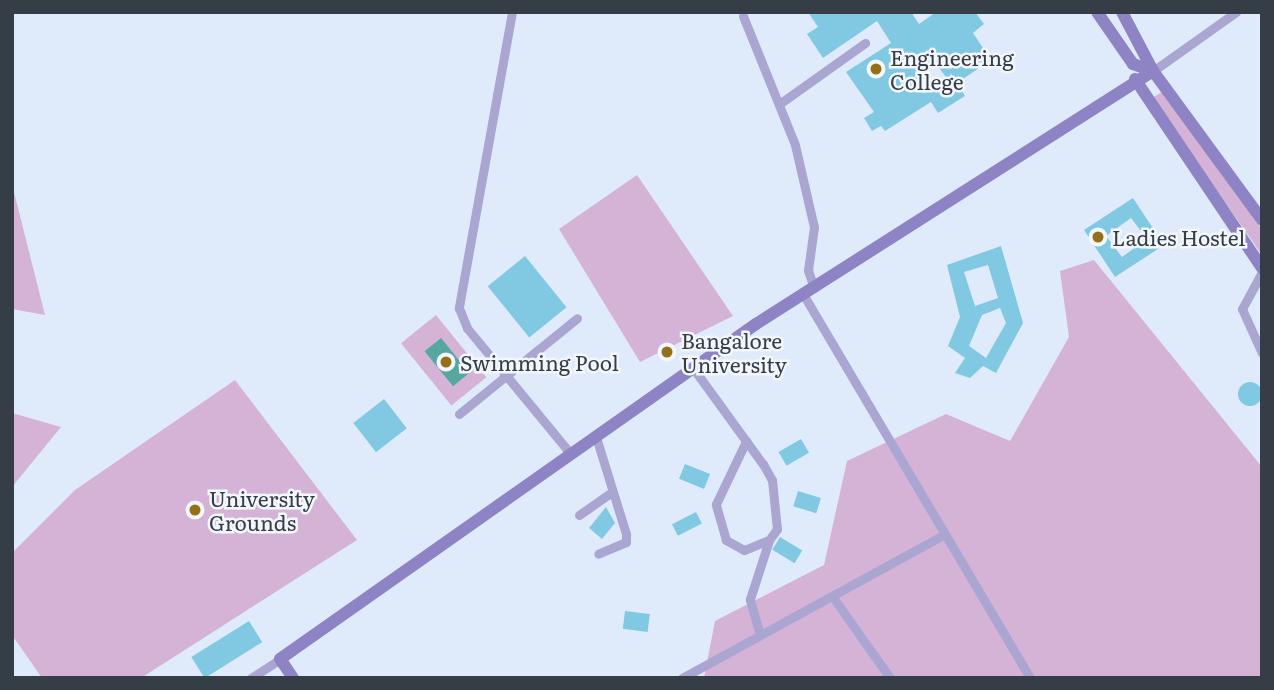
<!DOCTYPE html>
<style>
body{margin:0}
#map{position:relative;width:1274px;height:690px;overflow:hidden;background:#dfebfa;font-family:Literata,serif}
div>[style]{position:absolute}
.green>*{inset:0;background:#d5b3d6;transform-origin:0 0}
.water>*{inset:0;background:#55a79f;transform-origin:0 0}
.building>*{inset:0;background:#81c9e3;transform-origin:0 0}
.round{border-radius:50%}
.street>*{height:9px;margin:-4.5px;padding:0 4.5px;transform-origin:4.5px;border-radius:4.5px;background:#aba5d2}
.secondary>*{height:12px;margin:-6px;padding:0 6px;transform-origin:6px;border-radius:6px;background:#8e83c4}
.dots>*{width:19px;height:19px;translate:-50% -50%;box-sizing:border-box;border:4px solid #f3f7fc;border-radius:50%}
span{translate:-50% -50%;white-space:nowrap;text-align:center;line-height:1.15;-webkit-text-stroke:5px #f3f7fc;paint-order:stroke}
.poi-label{font-size:21px;color:#353d47}
.left{translate:0 -50%;text-align:left}
.frame{position:absolute;inset:0;border:14px solid #353d47;pointer-events:none}
</style>
<div id="map">
<div class="green">
<div style="clip-path:polygon(1162px 92px,1262px 230px,1262px 255px,1152px 98px)"></div>
<div style="clip-path:polygon(637px 175px,733px 316px,640px 362px,559px 229px)"></div>
<div style="clip-path:polygon(12px 184px,45px 315px,12px 309px)"></div>
<div style="clip-path:polygon(1094px 260px,1262px 467px,1262px 678px,704px 678px,715px 621px,824px 565px,847px 461px,946px 414px,1010px 441px,1069px 337px,1060px 271px)"></div>
<div style="left:436px;top:315px;width:80px;height:45px;rotate:51deg"></div>
<div style="clip-path:polygon(235px 380px,357px 540px,141px 678px,42px 678px,12px 635px,12px 553px,75px 490px)"></div>
<div style="clip-path:polygon(12px 413px,61px 427px,12px 487px)"></div>
</div>
<div class="water">
<div style="left:441px;top:338px;width:45px;height:21px;rotate:51deg"></div>
</div>
<div class="building">
<div style="clip-path:polygon(evenodd,808px 12px,911px 12px,919px 24px,936px 12px,975px 12px,984px 24px,973px 33px,991px 60px,957px 83px,965px 96px,938px 113px,931px 102px,885px 131px,881px 126px,872px 131px,864px 118px,874px 112px,846px 72px,891px 43px,877px 21px,823px 58px,807px 34px,818px 27px,808px 12px,936px 64px,949px 81px,933px 92px,920px 74px,936px 64px)"></div>
<div style="clip-path:polygon(evenodd,1133px 198px,1164px 245px,1115px 277px,1084px 230px,1133px 198px,1131px 218px,1147px 239px,1122px 257px,1106px 236px,1131px 218px)"></div>
<div style="clip-path:polygon(evenodd,1001px 246px,1023px 323px,996px 373px,983px 366px,970px 378px,955px 373px,965px 358px,948px 346px,960px 317px,947px 265px,1001px 246px,988px 265px,998px 298px,975px 306px,964px 272px,988px 265px,1001px 246px,1000px 308px,1006px 323px,986px 358px,969px 346px,982px 315px,1000px 308px)"></div>
<div style="left:525px;top:256px;width:66px;height:48px;rotate:51deg"></div>
<div class="round" style="left:1238px;top:382px;width:24px;height:24px"></div>
<div style="left:384px;top:399px;width:37px;height:39px;rotate:52deg"></div>
<div style="left:801px;top:439px;width:16px;height:26px;rotate:60deg"></div>
<div style="left:685px;top:464px;width:27px;height:16px;rotate:22deg"></div>
<div style="left:798px;top:491px;width:24px;height:16px;rotate:17deg"></div>
<div style="clip-path:polygon(606px 507px,615px 523px,602px 539px,589px 528px)"></div>
<div style="left:696px;top:512px;width:13px;height:27px;rotate:63deg"></div>
<div style="left:780px;top:537px;width:26px;height:15px;rotate:31deg"></div>
<div style="left:625px;top:611px;width:25px;height:18px;rotate:7deg"></div>
<div style="left:249px;top:621px;width:25px;height:68px;rotate:58deg"></div>
</div>
<div class="street">
<div style="left:512px;top:12px;width:301px;rotate:100.2deg"></div>
<div style="left:459px;top:308px;width:22px;rotate:68deg"></div>
<div style="left:467px;top:328px;width:163px;rotate:50.5deg"></div>
<div style="left:743px;top:16px;width:139px;rotate:68deg"></div>
<div style="left:795px;top:145px;width:84px;rotate:77deg"></div>
<div style="left:814px;top:227px;width:43px;rotate:97.9deg"></div>
<div style="left:808px;top:270px;width:19px;rotate:72deg"></div>
<div style="left:1153px;top:71px;width:102px;rotate:-35.4deg"></div>
<div style="left:782px;top:102px;width:102px;rotate:-35.4deg"></div>
<div style="left:1262px;top:272px;width:42px;rotate:118.4deg"></div>
<div style="left:1242px;top:309px;width:48px;rotate:65.6deg"></div>
<div style="left:803px;top:294px;width:446px;rotate:59.4deg"></div>
<div style="left:693px;top:368px;width:90px;rotate:54deg"></div>
<div style="left:746px;top:441px;width:29px;rotate:54deg"></div>
<div style="left:763px;top:464px;width:18px;rotate:61deg"></div>
<div style="left:772px;top:480px;width:49px;rotate:84.2deg"></div>
<div style="left:777px;top:529px;width:14px;rotate:126deg"></div>
<div style="left:769px;top:540px;width:27px;rotate:158deg"></div>
<div style="left:744px;top:550px;width:21px;rotate:-151deg"></div>
<div style="left:726px;top:540px;width:37px;rotate:-106deg"></div>
<div style="left:716px;top:504px;width:70px;rotate:-64.5deg"></div>
<div style="left:459px;top:414px;width:152px;rotate:-39.1deg"></div>
<div style="left:596px;top:437px;width:102px;rotate:72.8deg"></div>
<div style="left:626px;top:534px;width:8px;rotate:90deg"></div>
<div style="left:626px;top:542px;width:30px;rotate:157deg"></div>
<div style="left:579px;top:515px;width:37px;rotate:-35deg"></div>
<div style="left:832px;top:596px;width:100px;rotate:54.7deg"></div>
<div style="left:760px;top:635px;width:37px;rotate:-106deg"></div>
<div style="left:750px;top:599px;width:62px;rotate:-72.1deg"></div>
<div style="left:251px;top:678px;width:35px;rotate:-33deg"></div>
<div style="left:682px;top:678px;width:298px;rotate:-28.7deg"></div>
</div>
<div class="secondary">
<div style="left:1097px;top:12px;width:63px;rotate:55.3deg"></div>
<div style="left:1133px;top:64px;width:21px;rotate:19deg"></div>
<div style="left:1122px;top:12px;width:67px;rotate:62.3deg"></div>
<div style="left:1153px;top:71px;width:185px;rotate:53.8deg"></div>
<div style="left:1135px;top:79px;width:228px;rotate:56.1deg"></div>
<div style="left:293px;top:678px;width:23px;rotate:-124deg"></div>
<div style="left:280px;top:659px;width:582px;rotate:-35.14deg"></div>
<div style="left:756px;top:324px;width:471px;rotate:-32.5deg"></div>
</div>
<div class="dots">
<div style="left:876px;top:69px;background:#947119"></div>
<div style="left:1098px;top:237px;background:#947119"></div>
<div style="left:667px;top:352px;background:#947119"></div>
<div style="left:446px;top:362px;background:#947119"></div>
<div style="left:195px;top:510px;background:#947119"></div>
</div>
<div class="poi-label">
<span class="left" style="left:890px;top:69px">Engineering<br>College</span>
<span class="left" style="left:1112px;top:237px">Ladies Hostel</span>
<span class="left" style="left:681px;top:352px">Bangalore<br>University</span>
<span class="left" style="left:460px;top:362px">Swimming Pool</span>
<span class="left" style="left:209px;top:510px">University<br>Grounds</span>
</div>
<div class="frame"></div>
</div>
